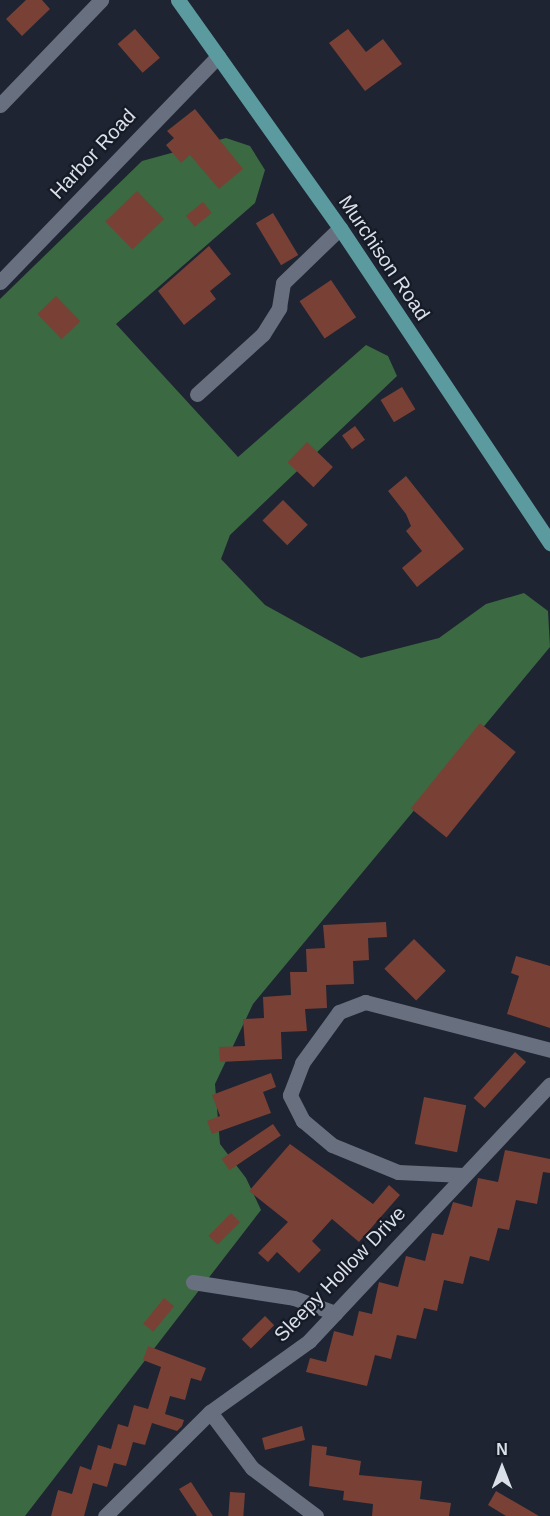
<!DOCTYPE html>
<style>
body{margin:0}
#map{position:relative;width:550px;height:1516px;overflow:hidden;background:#1e2431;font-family:Arial,sans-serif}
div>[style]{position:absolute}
.forest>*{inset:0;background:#3b6941}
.building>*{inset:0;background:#794036;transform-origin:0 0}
.minor>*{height:15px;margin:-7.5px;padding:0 7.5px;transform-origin:7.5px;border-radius:7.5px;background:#686f7f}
.primary>*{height:15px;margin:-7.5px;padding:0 7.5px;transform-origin:7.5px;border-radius:7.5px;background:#5b9ba0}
span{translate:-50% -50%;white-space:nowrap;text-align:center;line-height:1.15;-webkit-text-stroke:4.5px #151b27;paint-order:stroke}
.street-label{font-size:20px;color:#dbdfe8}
.north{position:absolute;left:472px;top:1438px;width:60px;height:60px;-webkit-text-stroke:4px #151b27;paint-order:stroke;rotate:0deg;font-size:16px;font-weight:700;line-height:24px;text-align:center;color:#dbdfe8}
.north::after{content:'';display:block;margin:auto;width:21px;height:27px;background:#dbdfe8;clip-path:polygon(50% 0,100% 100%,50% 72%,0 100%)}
</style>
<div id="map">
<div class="forest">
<div style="clip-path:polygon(226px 138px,250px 146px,265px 170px,255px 203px,116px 324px,238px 457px,366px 345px,388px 356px,397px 376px,230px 535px,221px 559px,265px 605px,361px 658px,439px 638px,486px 604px,524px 593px,548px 611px,550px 647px,253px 1004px,215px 1084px,220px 1144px,246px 1178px,261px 1210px,25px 1516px,0 1516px,0 299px,142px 161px)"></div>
</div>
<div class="building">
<div style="clip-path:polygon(26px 0,42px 0,50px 9px,22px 36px,6px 19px)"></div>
<div style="left:135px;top:29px;width:38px;height:23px;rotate:49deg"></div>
<div style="clip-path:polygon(348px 29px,366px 52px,383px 39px,402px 64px,365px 91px,329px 43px)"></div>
<div style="clip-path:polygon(195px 109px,243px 169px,219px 189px,190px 155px,181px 163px,166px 145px,174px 138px,167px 131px)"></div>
<div style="left:137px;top:191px;width:39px;height:44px;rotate:46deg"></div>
<div style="left:203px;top:202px;width:14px;height:22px;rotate:51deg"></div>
<div style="left:273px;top:213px;width:49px;height:20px;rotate:59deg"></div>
<div style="clip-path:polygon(209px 246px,231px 274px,210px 291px,216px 299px,184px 325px,158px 291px)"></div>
<div style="left:331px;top:280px;width:45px;height:38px;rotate:56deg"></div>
<div style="left:56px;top:296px;width:35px;height:26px;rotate:46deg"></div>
<div style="left:402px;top:387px;width:26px;height:25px;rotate:59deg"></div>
<div style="left:355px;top:426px;width:17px;height:16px;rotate:54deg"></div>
<div style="left:307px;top:442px;width:36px;height:28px;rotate:44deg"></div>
<div style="clip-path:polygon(406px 476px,464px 549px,417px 587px,402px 568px,422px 551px,406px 531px,411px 526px,406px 514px,388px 491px)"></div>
<div style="left:283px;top:500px;width:35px;height:29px;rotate:45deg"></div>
<div style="left:480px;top:723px;width:46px;height:110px;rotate:39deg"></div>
<div style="clip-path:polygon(386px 922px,387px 937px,368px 938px,369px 960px,353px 961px,354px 984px,326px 985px,327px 1008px,305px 1009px,307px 1031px,281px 1032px,282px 1059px,220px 1062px,219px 1047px,245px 1046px,243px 1019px,264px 1018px,263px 997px,291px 995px,290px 972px,307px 972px,306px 949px,325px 948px,323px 925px)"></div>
<div style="left:414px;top:939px;width:45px;height:42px;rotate:45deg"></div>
<div style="clip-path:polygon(516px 956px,550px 966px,550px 1028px,507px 1014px,519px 976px,511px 973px)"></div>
<div style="left:515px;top:1052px;width:15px;height:62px;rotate:42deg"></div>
<div style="clip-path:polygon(271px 1073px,276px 1087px,263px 1092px,271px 1113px,212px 1134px,207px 1121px,220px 1116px,212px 1095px)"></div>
<div style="left:424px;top:1097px;width:43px;height:48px;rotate:11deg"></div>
<div style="left:273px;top:1124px;width:14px;height:62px;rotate:56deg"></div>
<div style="clip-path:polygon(290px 1144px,373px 1204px,389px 1185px,400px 1195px,359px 1242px,332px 1219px,312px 1241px,321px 1250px,299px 1273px,277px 1252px,268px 1262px,258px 1253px,288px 1222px,249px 1191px)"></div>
<div style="clip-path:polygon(505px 1150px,550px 1159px,550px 1173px,543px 1172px,537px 1204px,516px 1200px,509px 1230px,498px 1228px,489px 1261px,470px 1256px,463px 1284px,444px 1280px,437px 1311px,424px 1308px,416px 1339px,397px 1335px,391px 1359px,375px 1355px,367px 1386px,306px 1372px,310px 1358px,326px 1362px,334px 1331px,353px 1336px,359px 1311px,372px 1314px,379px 1282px,398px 1287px,406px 1256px,425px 1261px,432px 1233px,443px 1235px,453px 1202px,472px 1207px,478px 1178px,498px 1182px)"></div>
<div style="left:231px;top:1213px;width:13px;height:32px;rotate:45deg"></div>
<div style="left:164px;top:1298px;width:13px;height:33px;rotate:39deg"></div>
<div style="left:265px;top:1316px;width:13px;height:33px;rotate:45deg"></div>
<div style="clip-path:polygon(148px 1346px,206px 1368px,201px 1381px,191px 1378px,185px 1400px,170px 1396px,165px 1414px,184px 1420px,182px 1426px,177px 1431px,152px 1423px,145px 1445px,133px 1442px,126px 1466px,114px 1463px,107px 1487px,93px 1483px,84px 1516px,51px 1516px,58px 1490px,72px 1494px,80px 1466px,91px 1470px,98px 1445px,111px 1449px,118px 1424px,128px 1427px,134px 1405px,148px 1409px,161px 1367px,143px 1360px)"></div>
<div style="clip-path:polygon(302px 1426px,305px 1440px,265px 1450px,262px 1438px)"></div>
<div style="clip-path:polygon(312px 1445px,327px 1447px,326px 1455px,361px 1461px,359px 1475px,422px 1481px,420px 1499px,451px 1503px,449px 1516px,372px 1516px,373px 1504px,343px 1500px,344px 1491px,309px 1486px)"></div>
<div style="clip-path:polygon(191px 1482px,213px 1516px,197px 1516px,179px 1489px)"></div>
<div style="clip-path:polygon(496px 1491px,539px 1516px,506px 1516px,488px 1505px)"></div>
<div style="left:230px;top:1492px;width:15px;height:24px;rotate:4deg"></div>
</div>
<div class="minor">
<div style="left:0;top:105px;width:146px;rotate:-46.1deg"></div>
<div style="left:0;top:282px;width:314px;rotate:-46deg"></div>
<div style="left:197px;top:394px;width:89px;rotate:-42.3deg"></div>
<div style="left:263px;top:334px;width:31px;rotate:-58deg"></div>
<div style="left:279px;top:308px;width:25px;rotate:-81deg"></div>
<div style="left:283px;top:283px;width:79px;rotate:-44deg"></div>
<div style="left:463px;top:1175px;width:65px;rotate:-177.4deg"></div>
<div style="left:398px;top:1172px;width:71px;rotate:-157.8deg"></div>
<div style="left:332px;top:1145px;width:38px;rotate:-140deg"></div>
<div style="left:303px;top:1121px;width:29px;rotate:-117deg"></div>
<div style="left:290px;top:1095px;width:34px;rotate:-69deg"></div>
<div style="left:302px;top:1063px;width:63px;rotate:-54deg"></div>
<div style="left:339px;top:1012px;width:28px;rotate:-21deg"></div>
<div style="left:365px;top:1002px;width:191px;rotate:14.5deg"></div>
<div style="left:193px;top:1282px;width:102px;rotate:9deg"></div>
<div style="left:294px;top:1298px;width:44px;rotate:20.1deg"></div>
<div style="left:210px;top:1412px;width:70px;rotate:53.1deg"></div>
<div style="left:252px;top:1468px;width:80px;rotate:36.9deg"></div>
<div style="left:105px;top:1516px;width:148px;rotate:-44.7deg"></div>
<div style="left:210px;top:1412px;width:122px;rotate:-35.6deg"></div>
<div style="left:309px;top:1341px;width:352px;rotate:-46.8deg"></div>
</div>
<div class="primary">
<div style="left:178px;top:0;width:280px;rotate:54.6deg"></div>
<div style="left:340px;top:228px;width:379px;rotate:56.3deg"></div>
</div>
<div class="street-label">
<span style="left:93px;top:154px;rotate:-47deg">Harbor Road</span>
<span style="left:384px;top:258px;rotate:56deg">Murchison Road</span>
<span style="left:340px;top:1274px;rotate:-46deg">Sleepy Hollow Drive</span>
</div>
<div class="north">N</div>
</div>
